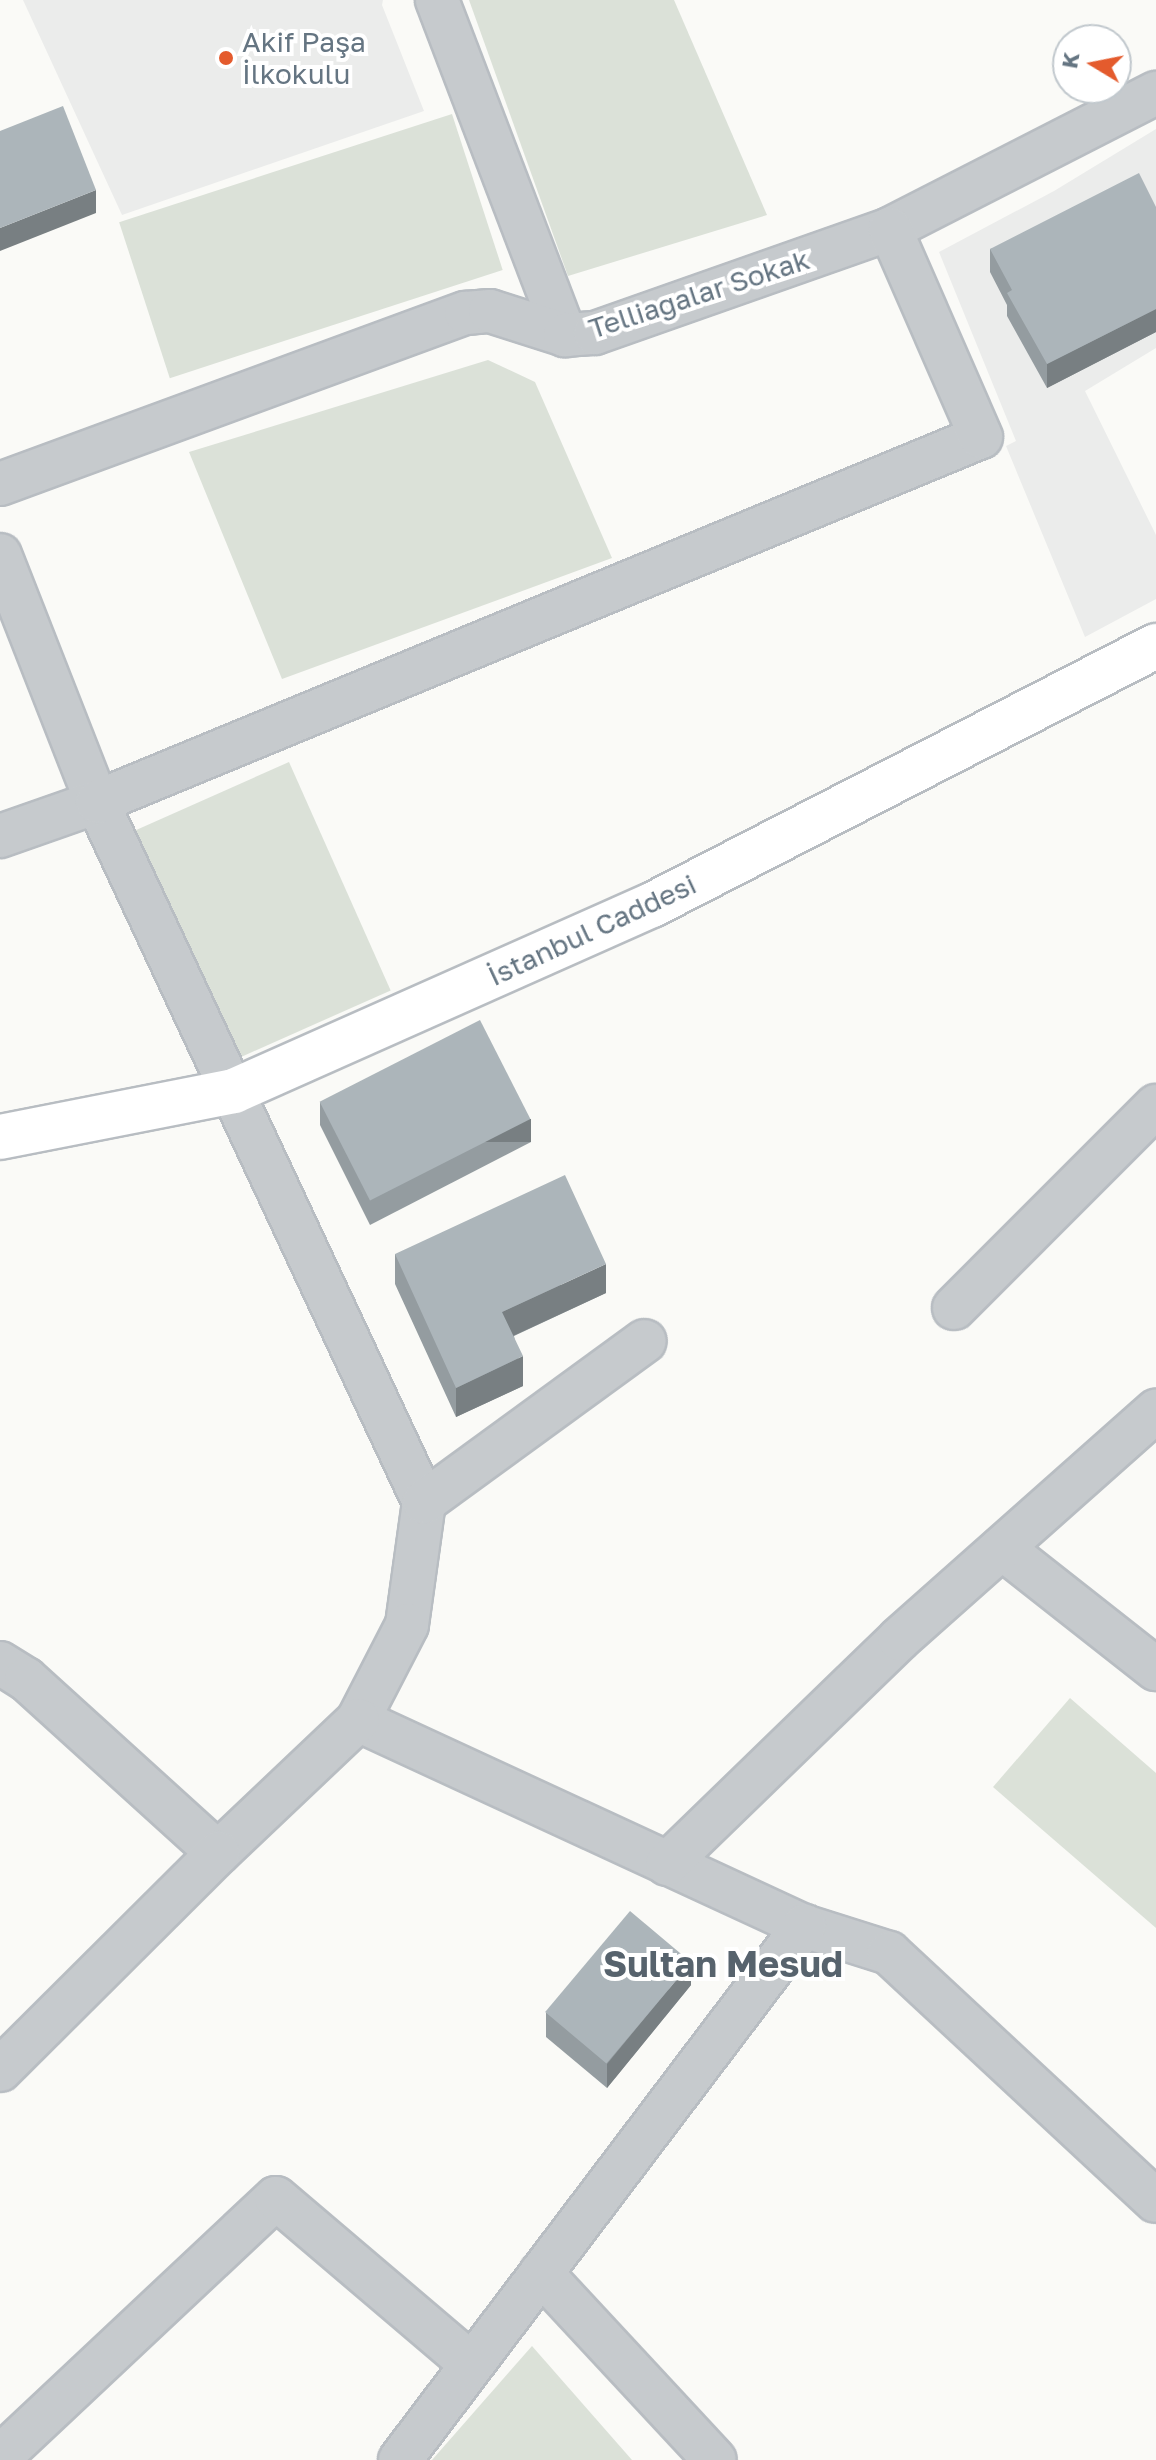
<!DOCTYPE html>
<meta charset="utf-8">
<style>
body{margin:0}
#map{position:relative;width:1156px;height:2460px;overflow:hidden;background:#fafaf7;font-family:"Golos Text",sans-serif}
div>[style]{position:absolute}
.built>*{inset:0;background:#ebeceb}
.green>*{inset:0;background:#dbe1d8;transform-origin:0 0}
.roads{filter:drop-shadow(2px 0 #b8bdc2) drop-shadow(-2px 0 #b8bdc2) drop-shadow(0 2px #b8bdc2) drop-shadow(0 -2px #b8bdc2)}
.street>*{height:42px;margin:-21px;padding:0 21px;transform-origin:21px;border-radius:21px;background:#c6cacd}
.secondary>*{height:44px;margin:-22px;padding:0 22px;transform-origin:22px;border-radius:22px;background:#fff}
.wall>*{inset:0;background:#949ca0}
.shaded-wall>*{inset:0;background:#787f82;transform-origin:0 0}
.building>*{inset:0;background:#acb5ba;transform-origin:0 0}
.dots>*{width:22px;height:22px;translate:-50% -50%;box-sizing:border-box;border:4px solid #fff;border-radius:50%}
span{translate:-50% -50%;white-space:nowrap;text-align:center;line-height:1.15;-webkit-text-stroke:8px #fff;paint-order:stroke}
.poi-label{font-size:28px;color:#657582}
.left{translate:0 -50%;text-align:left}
.street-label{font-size:28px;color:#657582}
.district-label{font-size:36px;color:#57636d;font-weight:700}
.north{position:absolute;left:1052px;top:24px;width:80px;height:80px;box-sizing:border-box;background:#fff;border:2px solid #c1c8cd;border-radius:50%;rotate:280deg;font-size:22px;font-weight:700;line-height:32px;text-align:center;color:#657582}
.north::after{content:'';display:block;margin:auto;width:28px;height:36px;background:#e45b2d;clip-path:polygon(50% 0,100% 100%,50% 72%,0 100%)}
</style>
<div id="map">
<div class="built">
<div style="clip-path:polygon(23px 0,383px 0,382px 5px,424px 111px,122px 215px)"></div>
<div style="clip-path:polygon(1156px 129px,1156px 348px,1085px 391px,1156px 535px,1156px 599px,1085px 637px,1006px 446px,1016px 441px,939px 252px,1054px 191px)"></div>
</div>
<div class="green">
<div style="clip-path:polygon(469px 0,674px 0,767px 215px,568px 276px)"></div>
<div style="left:452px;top:114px;width:164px;height:350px;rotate:72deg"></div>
<div style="clip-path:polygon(488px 360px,535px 382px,612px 558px,282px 679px,189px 452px)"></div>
<div style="left:289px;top:762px;width:250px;height:171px;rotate:66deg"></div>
<div style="clip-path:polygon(1070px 1698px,1156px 1773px,1156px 1928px,993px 1787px)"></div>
<div style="clip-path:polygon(532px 2346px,632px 2460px,432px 2460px)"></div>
</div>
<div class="roads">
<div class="street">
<div style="left:437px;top:0;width:359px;rotate:69.1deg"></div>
<div style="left:0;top:484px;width:496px;rotate:-20.2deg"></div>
<div style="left:466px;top:313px;width:24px;rotate:-5deg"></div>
<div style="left:490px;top:311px;width:79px;rotate:17.7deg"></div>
<div style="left:565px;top:335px;width:30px;rotate:-4deg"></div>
<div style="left:595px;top:333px;width:313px;rotate:-19.4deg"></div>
<div style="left:890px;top:229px;width:299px;rotate:-27.1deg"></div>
<div style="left:0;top:555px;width:265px;rotate:68.6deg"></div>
<div style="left:97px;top:802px;width:773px;rotate:64.96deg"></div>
<div style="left:424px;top:1502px;width:124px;rotate:97.9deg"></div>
<div style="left:407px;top:1625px;width:107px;rotate:117.3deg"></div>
<div style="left:358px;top:1720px;width:491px;rotate:24.8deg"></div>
<div style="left:804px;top:1926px;width:89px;rotate:17.6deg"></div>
<div style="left:889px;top:1953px;width:364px;rotate:42.9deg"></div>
<div style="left:0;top:836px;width:103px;rotate:-19.3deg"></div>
<div style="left:97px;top:802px;width:956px;rotate:-22.44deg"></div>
<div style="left:981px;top:437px;width:227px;rotate:-113.6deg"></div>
<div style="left:954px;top:1308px;width:286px;rotate:-45deg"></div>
<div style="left:424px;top:1502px;width:273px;rotate:-36.1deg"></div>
<div style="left:1002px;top:1548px;width:196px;rotate:38.2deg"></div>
<div style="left:0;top:1663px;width:31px;rotate:32deg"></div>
<div style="left:26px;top:1679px;width:259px;rotate:42.2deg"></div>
<div style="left:218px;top:1853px;width:193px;rotate:-43.5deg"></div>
<div style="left:667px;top:1864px;width:323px;rotate:-44.1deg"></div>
<div style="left:899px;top:1639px;width:344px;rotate:-41.6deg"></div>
<div style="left:0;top:2070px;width:308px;rotate:-44.9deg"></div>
<div style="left:541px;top:2273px;width:255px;rotate:47.1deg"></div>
<div style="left:0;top:2457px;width:378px;rotate:-43.2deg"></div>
<div style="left:276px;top:2198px;width:257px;rotate:40.4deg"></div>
<div style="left:400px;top:2460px;width:670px;rotate:-52.89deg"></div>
</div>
<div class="secondary">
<div style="left:0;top:1137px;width:238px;rotate:-11.1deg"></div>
<div style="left:234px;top:1091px;width:458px;rotate:-24deg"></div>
<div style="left:652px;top:905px;width:567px;rotate:-27.2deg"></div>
</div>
</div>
<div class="wall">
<div style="clip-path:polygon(1156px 207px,1156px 332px,1047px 388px,1007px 316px,1007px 305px,990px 272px,990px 249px)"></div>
<div style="clip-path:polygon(320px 1102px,531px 1142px,370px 1225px,320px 1125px)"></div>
<div style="clip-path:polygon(395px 1254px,606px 1293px,514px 1336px,523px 1386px,456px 1417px,395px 1284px)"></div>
<div style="clip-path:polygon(691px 1985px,607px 2088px,546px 2037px,546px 2013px)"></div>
</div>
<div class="shaded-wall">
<div style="clip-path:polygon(96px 190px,96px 213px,0 251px,0 228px)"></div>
<div style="clip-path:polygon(1156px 309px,1156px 332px,1047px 388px,1047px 364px)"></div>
<div style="left:531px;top:1119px;width:23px;height:181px;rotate:90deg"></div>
<div style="clip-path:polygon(606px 1264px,606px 1293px,502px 1341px,502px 1312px)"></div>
<div style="clip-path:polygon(523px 1356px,523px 1386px,456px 1417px,456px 1388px)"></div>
<div style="clip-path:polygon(691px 1962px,691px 1985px,607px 2088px,607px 2064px)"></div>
</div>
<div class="building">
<div style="clip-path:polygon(63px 106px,96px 190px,0 228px,0 131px)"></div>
<div style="clip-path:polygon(1139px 173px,1156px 207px,1156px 309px,1047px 364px,1007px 293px,1012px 290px,990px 249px)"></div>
<div style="left:480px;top:1020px;width:111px;height:180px;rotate:63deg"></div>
<div style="clip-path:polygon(565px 1175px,606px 1264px,502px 1312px,523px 1356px,456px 1388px,395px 1254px)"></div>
<div style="left:630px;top:1911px;width:80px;height:132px;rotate:40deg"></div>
</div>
<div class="dots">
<div style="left:226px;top:58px;background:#e45b2d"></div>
</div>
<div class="poi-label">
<span class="left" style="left:242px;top:58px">Akif Paşa<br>İlkokulu</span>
</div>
<div class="street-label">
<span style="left:699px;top:294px;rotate:-18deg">Telliağalar Sokak</span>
<span style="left:592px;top:930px;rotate:-25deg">İstanbul Caddesi</span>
</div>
<div class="district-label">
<span style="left:723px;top:1964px">Sultan Mesud</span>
</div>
<div class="north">K</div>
</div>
